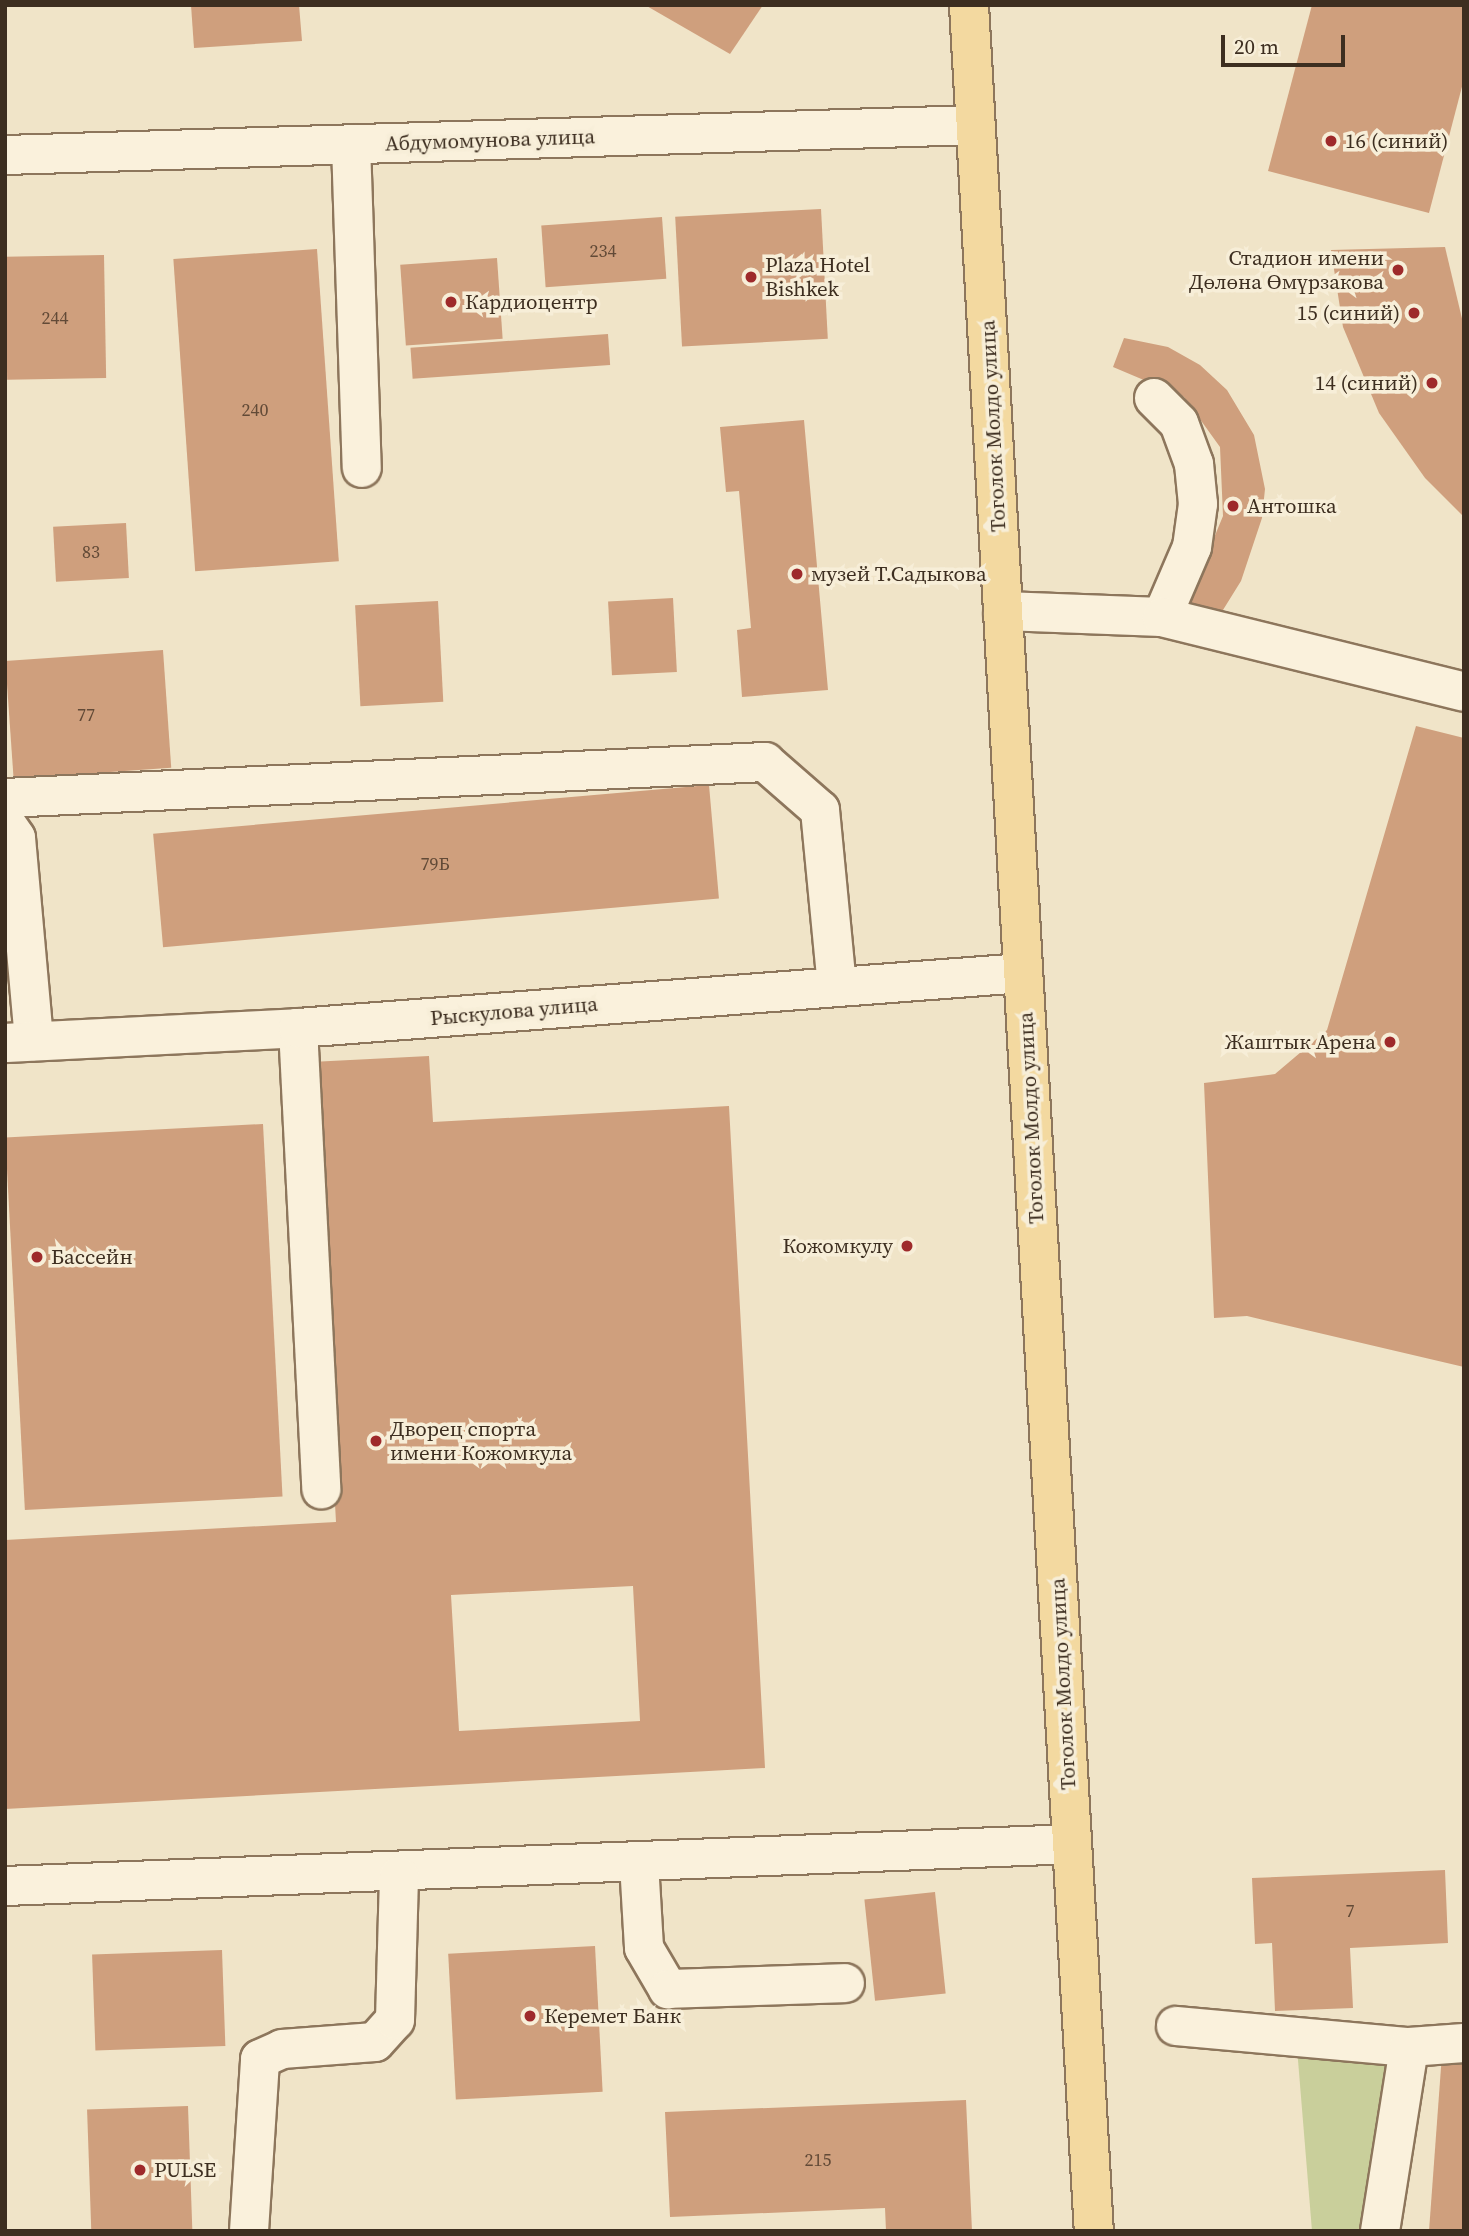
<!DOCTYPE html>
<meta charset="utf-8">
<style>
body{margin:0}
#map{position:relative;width:1469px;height:2236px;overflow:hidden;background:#f0e4c8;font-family:"Source Serif 4",serif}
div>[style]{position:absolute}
.green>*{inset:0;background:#c9cf9b}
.building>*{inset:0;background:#cf9f7d;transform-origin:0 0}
.roads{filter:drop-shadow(2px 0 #8d765c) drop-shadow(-2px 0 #8d765c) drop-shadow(0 2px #8d765c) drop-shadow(0 -2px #8d765c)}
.minor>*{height:38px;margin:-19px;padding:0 19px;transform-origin:19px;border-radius:19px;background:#faf1dc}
.major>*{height:38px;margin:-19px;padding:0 19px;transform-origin:19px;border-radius:19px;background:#f3d9a0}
.dots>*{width:19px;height:19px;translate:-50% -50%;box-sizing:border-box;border:4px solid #f7eed8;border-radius:50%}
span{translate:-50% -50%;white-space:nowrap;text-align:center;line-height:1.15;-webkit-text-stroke:7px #f7eed8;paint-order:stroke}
.number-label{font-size:18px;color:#624a37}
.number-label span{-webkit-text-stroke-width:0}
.street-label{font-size:21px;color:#3d2e20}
.poi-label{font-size:21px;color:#3d2e20}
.left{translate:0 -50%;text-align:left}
.right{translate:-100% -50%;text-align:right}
.frame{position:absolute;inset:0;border:7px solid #3d2e20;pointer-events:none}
.scale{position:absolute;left:1221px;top:35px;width:124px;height:32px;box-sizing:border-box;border:4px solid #3d2e20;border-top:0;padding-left:9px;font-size:21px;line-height:24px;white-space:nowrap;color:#3d2e20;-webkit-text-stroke:5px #f7eed8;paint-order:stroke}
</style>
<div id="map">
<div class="green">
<div style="clip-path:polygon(1297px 2048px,1395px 2058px,1369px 2231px,1312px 2231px)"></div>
</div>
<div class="building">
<div style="clip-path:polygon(191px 5px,299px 5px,302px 41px,194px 48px)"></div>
<div style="clip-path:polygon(645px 5px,763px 5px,730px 54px)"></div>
<div style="clip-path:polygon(1312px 5px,1464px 5px,1464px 79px,1429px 213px,1268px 171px)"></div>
<div style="left:821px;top:209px;width:130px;height:146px;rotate:87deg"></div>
<div style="left:662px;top:217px;width:62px;height:121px;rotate:86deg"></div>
<div style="clip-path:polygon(1445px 247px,1464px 327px,1464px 517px,1425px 478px,1379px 413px,1343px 327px,1331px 250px)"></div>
<div style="left:317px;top:249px;width:313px;height:144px;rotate:86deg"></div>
<div style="left:104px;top:255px;width:123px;height:99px;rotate:89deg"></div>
<div style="left:497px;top:258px;width:81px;height:97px;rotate:86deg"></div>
<div style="left:608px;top:334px;width:31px;height:198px;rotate:86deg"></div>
<div style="clip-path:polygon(1124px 338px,1168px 347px,1200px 365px,1227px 390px,1254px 435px,1265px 489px,1262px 518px,1241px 581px,1218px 618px,1188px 601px,1223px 516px,1220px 447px,1184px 397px,1113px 367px)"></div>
<div style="clip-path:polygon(804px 420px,828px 690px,742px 697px,737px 630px,751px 628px,739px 491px,726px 492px,720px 427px)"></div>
<div style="left:126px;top:523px;width:55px;height:73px;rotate:87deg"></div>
<div style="left:673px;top:598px;width:74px;height:65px;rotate:87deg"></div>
<div style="left:438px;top:601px;width:101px;height:83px;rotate:87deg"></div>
<div style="left:163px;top:650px;width:118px;height:158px;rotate:86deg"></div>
<div style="clip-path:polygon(1416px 726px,1464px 738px,1464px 1367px,1247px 1316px,1214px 1318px,1204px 1083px,1275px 1074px,1327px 1030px)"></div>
<div style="left:709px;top:785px;width:114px;height:558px;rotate:85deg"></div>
<div style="clip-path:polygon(evenodd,429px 1056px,433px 1122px,729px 1106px,765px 1768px,5px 1809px,5px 1540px,336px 1522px,311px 1062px,429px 1056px,633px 1586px,640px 1721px,459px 1731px,451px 1595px,633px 1586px)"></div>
<div style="left:263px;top:1124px;width:373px;height:258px;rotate:87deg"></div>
<div style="clip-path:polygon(1445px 1870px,1448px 1943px,1350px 1948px,1353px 2008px,1275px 2011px,1272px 1943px,1255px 1944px,1252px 1878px)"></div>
<div style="left:935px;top:1892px;width:102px;height:71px;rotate:84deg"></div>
<div style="left:595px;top:1946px;width:146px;height:147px;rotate:87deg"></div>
<div style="left:222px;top:1950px;width:96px;height:130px;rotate:88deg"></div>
<div style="clip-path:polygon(1464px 2053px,1464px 2231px,1429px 2231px,1442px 2054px)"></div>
<div style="clip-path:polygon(966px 2100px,972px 2231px,886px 2231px,885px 2208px,670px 2217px,665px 2112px)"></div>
<div style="left:188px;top:2106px;width:125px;height:101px;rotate:88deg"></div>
</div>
<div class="roads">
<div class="minor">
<div style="left:351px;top:144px;width:324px;rotate:88.1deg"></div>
<div style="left:5px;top:155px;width:971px;rotate:-1.77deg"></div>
<div style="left:1154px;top:398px;width:35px;rotate:45deg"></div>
<div style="left:1179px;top:423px;width:44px;rotate:69.9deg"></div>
<div style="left:1194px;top:464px;width:40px;rotate:84.3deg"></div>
<div style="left:1198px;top:504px;width:43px;rotate:97.9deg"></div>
<div style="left:1192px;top:547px;width:76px;rotate:113.2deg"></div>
<div style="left:1003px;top:611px;width:159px;rotate:2.2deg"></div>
<div style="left:1162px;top:617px;width:311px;rotate:13.9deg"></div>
<div style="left:5px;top:798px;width:761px;rotate:-2.71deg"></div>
<div style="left:765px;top:762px;width:73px;rotate:41.1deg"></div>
<div style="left:820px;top:810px;width:176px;rotate:84.5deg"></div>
<div style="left:5px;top:822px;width:19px;rotate:55deg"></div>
<div style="left:16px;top:838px;width:204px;rotate:84.9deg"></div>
<div style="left:298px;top:1028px;width:462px;rotate:87.1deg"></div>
<div style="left:5px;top:1043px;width:293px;rotate:-2.9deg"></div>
<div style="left:298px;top:1028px;width:727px;rotate:-4.34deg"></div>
<div style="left:639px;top:1863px;width:85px;rotate:86.6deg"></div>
<div style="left:644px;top:1948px;width:48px;rotate:59.7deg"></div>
<div style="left:668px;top:1989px;width:177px;rotate:-1.9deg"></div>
<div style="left:5px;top:1886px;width:1068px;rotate:-2.25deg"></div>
<div style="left:1176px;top:2026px;width:234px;rotate:5.2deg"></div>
<div style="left:249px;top:2231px;width:172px;rotate:-86.3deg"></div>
<div style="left:260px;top:2059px;width:24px;rotate:-24deg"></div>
<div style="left:282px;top:2049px;width:93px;rotate:-4.3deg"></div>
<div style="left:375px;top:2042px;width:30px;rotate:-48deg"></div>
<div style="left:395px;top:2020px;width:144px;rotate:-88.4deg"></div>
<div style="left:1380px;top:2231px;width:186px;rotate:-81deg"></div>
<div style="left:1409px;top:2047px;width:55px;rotate:-4.2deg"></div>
</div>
<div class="major">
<div style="left:969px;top:5px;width:2230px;rotate:86.79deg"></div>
</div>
</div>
<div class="dots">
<div style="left:1331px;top:141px;background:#9e2a2b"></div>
<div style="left:1398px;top:270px;background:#9e2a2b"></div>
<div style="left:751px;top:277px;background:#9e2a2b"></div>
<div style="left:451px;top:302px;background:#9e2a2b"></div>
<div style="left:1414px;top:313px;background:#9e2a2b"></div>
<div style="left:1432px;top:383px;background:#9e2a2b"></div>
<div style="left:1233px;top:506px;background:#9e2a2b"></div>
<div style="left:797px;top:574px;background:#9e2a2b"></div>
<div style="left:1390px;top:1042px;background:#9e2a2b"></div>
<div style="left:907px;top:1246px;background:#9e2a2b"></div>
<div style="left:37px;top:1257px;background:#9e2a2b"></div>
<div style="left:376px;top:1441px;background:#9e2a2b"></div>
<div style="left:530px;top:2016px;background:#9e2a2b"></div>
<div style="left:140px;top:2170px;background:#9e2a2b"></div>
</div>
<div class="number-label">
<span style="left:603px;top:251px">234</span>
<span style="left:55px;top:318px">244</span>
<span style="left:255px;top:410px">240</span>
<span style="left:91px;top:552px">83</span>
<span style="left:86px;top:715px">77</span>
<span style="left:435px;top:864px">79Б</span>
<span style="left:1350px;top:1911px">7</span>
<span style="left:818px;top:2160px">215</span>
</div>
<div class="street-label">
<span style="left:490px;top:140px;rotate:-2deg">Абдумомунова улица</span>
<span style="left:993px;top:426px;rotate:-93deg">Тоголок Молдо улица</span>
<span style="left:514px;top:1011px;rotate:-5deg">Рыскулова улица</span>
<span style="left:1031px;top:1118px;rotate:-93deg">Тоголок Молдо улица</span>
<span style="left:1063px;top:1684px;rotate:-93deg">Тоголок Молдо улица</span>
</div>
<div class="poi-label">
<span class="left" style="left:1345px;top:141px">16 (синий)</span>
<span class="right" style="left:1384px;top:270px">Стадион имени<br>Дөлөна Өмүрзакова</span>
<span class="left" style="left:765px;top:277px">Plaza Hotel<br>Bishkek</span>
<span class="left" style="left:465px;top:302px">Кардиоцентр</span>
<span class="right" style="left:1400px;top:313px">15 (синий)</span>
<span class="right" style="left:1418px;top:383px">14 (синий)</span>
<span class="left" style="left:1247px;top:506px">Антошка</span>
<span class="left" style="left:811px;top:574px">музей Т.Садыкова</span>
<span class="right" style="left:1376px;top:1042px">Жаштык Арена</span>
<span class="right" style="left:893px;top:1246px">Кожомкулу</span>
<span class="left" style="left:51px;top:1257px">Бассейн</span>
<span class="left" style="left:390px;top:1441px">Дворец спорта<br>имени Кожомкула</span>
<span class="left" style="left:544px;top:2016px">Керемет Банк</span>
<span class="left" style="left:154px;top:2170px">PULSE</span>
</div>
<div class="frame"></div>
<div class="scale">20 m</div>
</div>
